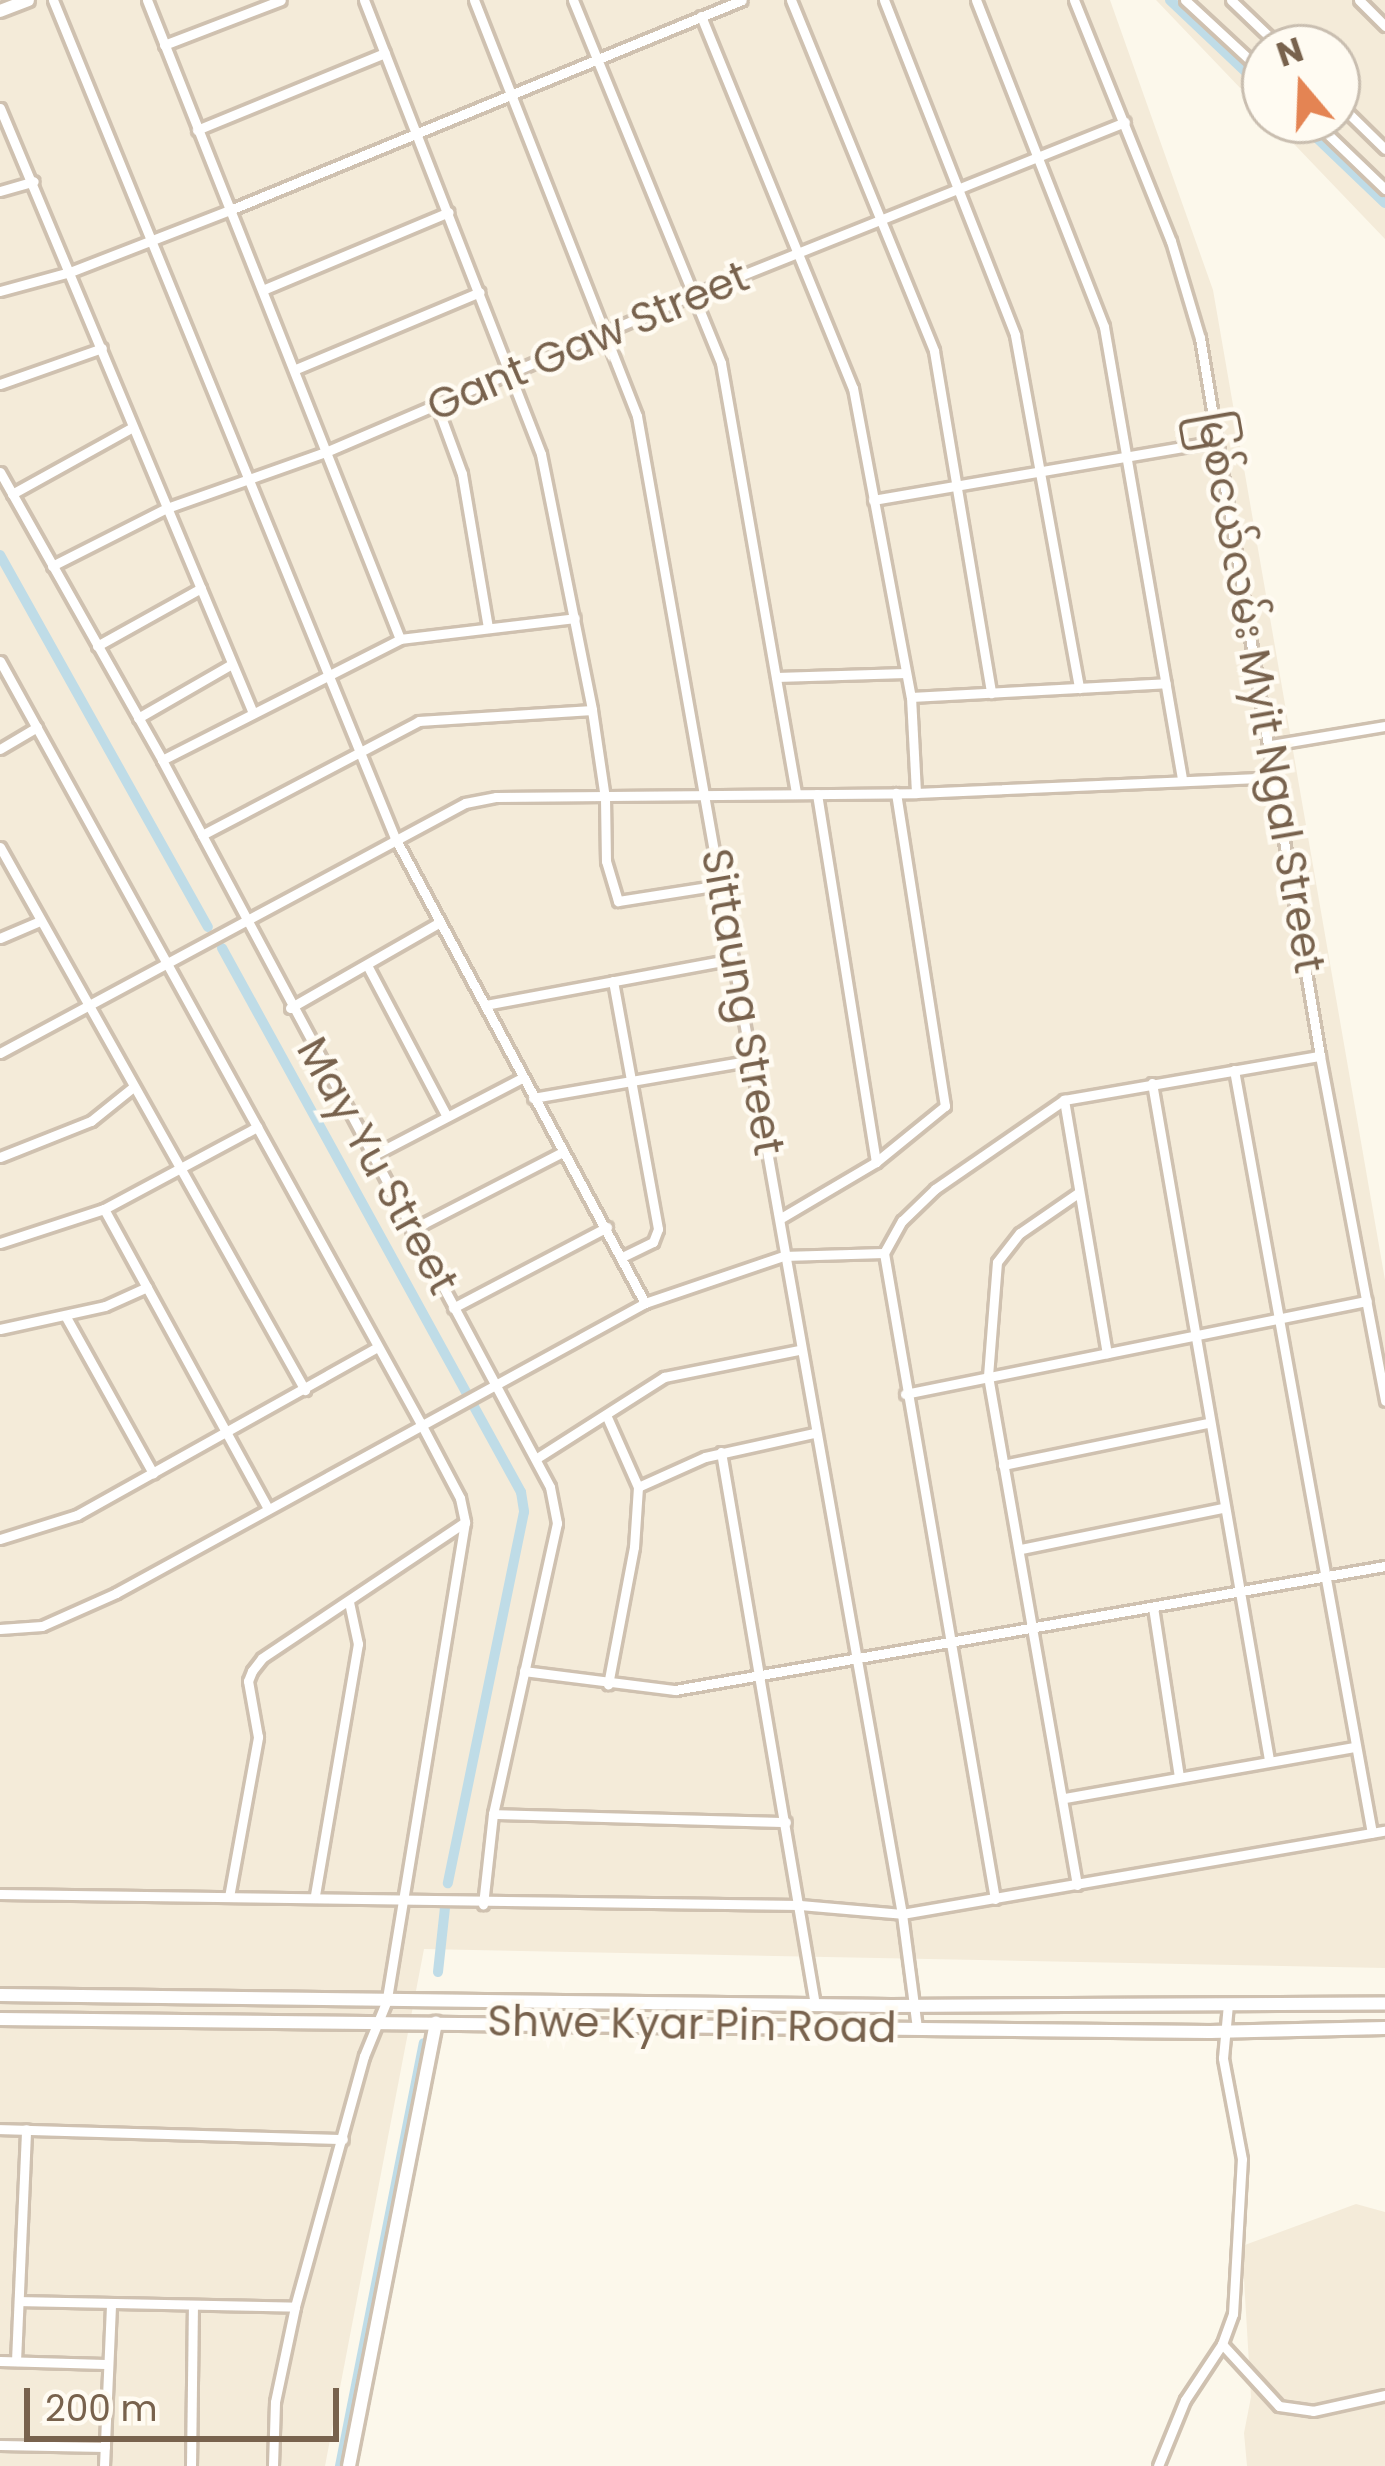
<!DOCTYPE html>
<meta charset="utf-8">
<style>
body{margin:0}
#map{position:relative;width:1385px;height:2466px;overflow:hidden;background:#fcf8eb;font-family:Poppins,"Noto Sans Myanmar",sans-serif}
div>[style]{position:absolute}
.residential>*{inset:0;background:#f4ebd9}
.canal>*{height:10px;margin:-5px;padding:0 5px;transform-origin:5px;border-radius:5px;background:#bfdce7}
.roads{filter:drop-shadow(3px 0 #cfc1b0) drop-shadow(-3px 0 #cfc1b0) drop-shadow(0 3px #cfc1b0) drop-shadow(0 -3px #cfc1b0)}
.street>*{height:9px;margin:-4.5px;padding:0 4.5px;transform-origin:4.5px;border-radius:4.5px;background:#fff}
.secondary>*{height:12px;margin:-6px;padding:0 6px;transform-origin:6px;border-radius:6px;background:#fff}
span{translate:-50% -50%;white-space:nowrap;text-align:center;line-height:1.15;-webkit-text-stroke:9px #fffbf2;paint-order:stroke}
.street-label{font-size:42px;color:#78624d}
.north{position:absolute;left:1241px;top:24px;width:120px;height:120px;box-sizing:border-box;background:#fffbf2;border:3px solid #c9beb0;border-radius:50%;rotate:341deg;font-size:33px;font-weight:700;line-height:48px;text-align:center;color:#78624d}
.north::after{content:'';display:block;margin:auto;width:42px;height:54px;background:#e48453;clip-path:polygon(50% 0,100% 100%,50% 72%,0 100%)}
.scale{position:absolute;left:24px;top:2388px;width:315px;height:54px;box-sizing:border-box;border:6px solid #78624d;border-top:0;padding-left:15px;font-size:36px;line-height:42px;white-space:nowrap;color:#78624d;-webkit-text-stroke:9px #fffbf2;paint-order:stroke}
</style>
<div id="map">
<div class="residential">
<div style="clip-path:polygon(0 0,1110px 0,1213px 290px,1385px 1280px,1385px 1968px,424px 1949px,325px 2466px,0 2466px)"></div>
<div style="clip-path:polygon(1156px 0,1385px 0,1385px 239px,1271px 120px,1337px 120px,1337px 48px,1265px 48px,1265px 114px)"></div>
<div style="clip-path:polygon(1356px 2204px,1385px 2212px,1385px 2466px,1247px 2466px,1244px 2433px,1251px 2397px,1242px 2246px)"></div>
</div>
<div class="canal">
<div style="left:1170px;top:0;width:131px;rotate:43.5deg"></div>
<div style="left:1298px;top:120px;width:120px;rotate:43.7deg"></div>
<div style="left:0;top:555px;width:426px;rotate:60.8deg"></div>
<div style="left:222px;top:948px;width:621px;rotate:61.21deg"></div>
<div style="left:521px;top:1492px;width:20px;rotate:81deg"></div>
<div style="left:524px;top:1512px;width:379px;rotate:101.6deg"></div>
<div style="left:438px;top:1972px;width:64px;rotate:-83.8deg"></div>
<div style="left:340px;top:2466px;width:431px;rotate:-78.8deg"></div>
</div>
<div class="roads">
<div class="street">
<div style="left:53px;top:0;width:905px;rotate:67.8deg"></div>
<div style="left:395px;top:838px;width:528px;rotate:61.74deg"></div>
<div style="left:147px;top:0;width:687px;rotate:68.4deg"></div>
<div style="left:364px;top:0;width:487px;rotate:68.7deg"></div>
<div style="left:541px;top:454px;width:261px;rotate:78.7deg"></div>
<div style="left:592px;top:710px;width:89px;rotate:81.6deg"></div>
<div style="left:605px;top:798px;width:63px;rotate:89.1deg"></div>
<div style="left:606px;top:861px;width:42px;rotate:73.3deg"></div>
<div style="left:618px;top:901px;width:103px;rotate:-8.9deg"></div>
<div style="left:474px;top:0;width:447px;rotate:68.6deg"></div>
<div style="left:637px;top:416px;width:1521px;rotate:79.97deg"></div>
<div style="left:902px;top:1914px;width:115px;rotate:82.5deg"></div>
<div style="left:573px;top:0;width:392px;rotate:67.8deg"></div>
<div style="left:721px;top:363px;width:437px;rotate:80.1deg"></div>
<div style="left:791px;top:0;width:379px;rotate:67.8deg"></div>
<div style="left:934px;top:351px;width:347px;rotate:80.5deg"></div>
<div style="left:884px;top:0;width:360px;rotate:68.6deg"></div>
<div style="left:1015px;top:335px;width:359px;rotate:79.7deg"></div>
<div style="left:976px;top:0;width:351px;rotate:68.6deg"></div>
<div style="left:1104px;top:327px;width:460px;rotate:80.2deg"></div>
<div style="left:1074px;top:0;width:260px;rotate:68.1deg"></div>
<div style="left:1171px;top:241px;width:101px;rotate:73.4deg"></div>
<div style="left:1200px;top:338px;width:728px;rotate:80.51deg"></div>
<div style="left:1320px;top:1056px;width:351px;rotate:79.3deg"></div>
<div style="left:1185px;top:0;width:109px;rotate:42.8deg"></div>
<div style="left:1231px;top:0;width:69px;rotate:43.8deg"></div>
<div style="left:1359px;top:0;width:37px;rotate:45deg"></div>
<div style="left:701px;top:16px;width:402px;rotate:67.8deg"></div>
<div style="left:853px;top:388px;width:314px;rotate:79.4deg"></div>
<div style="left:911px;top:697px;width:96px;rotate:87deg"></div>
<div style="left:164px;top:45px;width:125px;rotate:-21deg"></div>
<div style="left:1337px;top:102px;width:67px;rotate:44.4deg"></div>
<div style="left:0;top:108px;width:656px;rotate:67.31deg"></div>
<div style="left:1313px;top:120px;width:100px;rotate:43.8deg"></div>
<div style="left:197px;top:130px;width:203px;rotate:-22.3deg"></div>
<div style="left:0;top:191px;width:35px;rotate:-16deg"></div>
<div style="left:265px;top:289px;width:199px;rotate:-22.7deg"></div>
<div style="left:0;top:291px;width:73px;rotate:-15.2deg"></div>
<div style="left:70px;top:272px;width:172px;rotate:-21.2deg"></div>
<div style="left:230px;top:210px;width:553px;rotate:-22.3deg"></div>
<div style="left:296px;top:369px;width:199px;rotate:-22.7deg"></div>
<div style="left:0;top:384px;width:108px;rotate:-19.4deg"></div>
<div style="left:437px;top:406px;width:72px;rotate:69.8deg"></div>
<div style="left:462px;top:474px;width:156px;rotate:80.4deg"></div>
<div style="left:0;top:472px;width:330px;rotate:60.6deg"></div>
<div style="left:162px;top:760px;width:824px;rotate:61.91deg"></div>
<div style="left:550px;top:1487px;width:37px;rotate:79deg"></div>
<div style="left:557px;top:1523px;width:298px;rotate:102.4deg"></div>
<div style="left:493px;top:1814px;width:91px;rotate:96.3deg"></div>
<div style="left:12px;top:494px;width:138px;rotate:-29deg"></div>
<div style="left:873px;top:500px;width:350px;rotate:-9.7deg"></div>
<div style="left:52px;top:566px;width:129px;rotate:-26.8deg"></div>
<div style="left:167px;top:508px;width:171px;rotate:-19.5deg"></div>
<div style="left:328px;top:451px;width:399px;rotate:-23.2deg"></div>
<div style="left:695px;top:294px;width:463px;rotate:-21.8deg"></div>
<div style="left:97px;top:646px;width:119px;rotate:-29.1deg"></div>
<div style="left:0;top:661px;width:869px;rotate:61.11deg"></div>
<div style="left:420px;top:1422px;width:86px;rotate:62.2deg"></div>
<div style="left:460px;top:1498px;width:25px;rotate:78deg"></div>
<div style="left:465px;top:1522px;width:484px;rotate:99.3deg"></div>
<div style="left:387px;top:2000px;width:61px;rotate:112.3deg"></div>
<div style="left:364px;top:2056px;width:260px;rotate:105.4deg"></div>
<div style="left:295px;top:2307px;width:97px;rotate:101.9deg"></div>
<div style="left:275px;top:2402px;width:64px;rotate:91.8deg"></div>
<div style="left:776px;top:677px;width:130px;rotate:-1.8deg"></div>
<div style="left:911px;top:697px;width:255px;rotate:-3.1deg"></div>
<div style="left:138px;top:718px;width:108px;rotate:-29.9deg"></div>
<div style="left:1271px;top:745px;width:116px;rotate:-9.5deg"></div>
<div style="left:0;top:749px;width:43px;rotate:-30.7deg"></div>
<div style="left:162px;top:760px;width:267px;rotate:-26.9deg"></div>
<div style="left:400px;top:639px;width:176px;rotate:-6.8deg"></div>
<div style="left:817px;top:794px;width:373px;rotate:80.9deg"></div>
<div style="left:202px;top:835px;width:245px;rotate:-27.7deg"></div>
<div style="left:419px;top:721px;width:173px;rotate:-3.6deg"></div>
<div style="left:0;top:847px;width:623px;rotate:60.68deg"></div>
<div style="left:0;top:938px;width:43px;rotate:-23deg"></div>
<div style="left:367px;top:965px;width:170px;rotate:62.2deg"></div>
<div style="left:613px;top:981px;width:252px;rotate:79.7deg"></div>
<div style="left:658px;top:1229px;width:14px;rotate:111deg"></div>
<div style="left:653px;top:1242px;width:32px;rotate:154deg"></div>
<div style="left:485px;top:1005px;width:252px;rotate:-10.5deg"></div>
<div style="left:290px;top:1008px;width:173px;rotate:-29.8deg"></div>
<div style="left:0;top:1053px;width:528px;rotate:-28.26deg"></div>
<div style="left:465px;top:803px;width:32px;rotate:-11deg"></div>
<div style="left:496px;top:797px;width:420px;rotate:-0.5deg"></div>
<div style="left:916px;top:793px;width:360px;rotate:-2.5deg"></div>
<div style="left:1234px;top:1070px;width:775px;rotate:79.75deg"></div>
<div style="left:1152px;top:1083px;width:687px;rotate:80.19deg"></div>
<div style="left:533px;top:1098px;width:222px;rotate:-9.8deg"></div>
<div style="left:1064px;top:1100px;width:257px;rotate:80.4deg"></div>
<div style="left:372px;top:1156px;width:169px;rotate:-27.5deg"></div>
<div style="left:0;top:1157px;width:98px;rotate:-21.6deg"></div>
<div style="left:91px;top:1121px;width:53px;rotate:-38.8deg"></div>
<div style="left:104px;top:1209px;width:341px;rotate:61.3deg"></div>
<div style="left:781px;top:1218px;width:110px;rotate:-30.5deg"></div>
<div style="left:876px;top:1162px;width:89px;rotate:-39.1deg"></div>
<div style="left:945px;top:1106px;width:317px;rotate:-98.9deg"></div>
<div style="left:411px;top:1230px;width:171px;rotate:-27.2deg"></div>
<div style="left:0;top:1243px;width:109px;rotate:-18.1deg"></div>
<div style="left:104px;top:1209px;width:174px;rotate:-28.2deg"></div>
<div style="left:453px;top:1308px;width:174px;rotate:-27.7deg"></div>
<div style="left:66px;top:1317px;width:179px;rotate:60.9deg"></div>
<div style="left:0;top:1329px;width:107px;rotate:-12.4deg"></div>
<div style="left:105px;top:1306px;width:46px;rotate:-24.3deg"></div>
<div style="left:905px;top:1394px;width:471px;rotate:-11.4deg"></div>
<div style="left:607px;top:1417px;width:77px;rotate:66.1deg"></div>
<div style="left:638px;top:1487px;width:60px;rotate:93.8deg"></div>
<div style="left:634px;top:1547px;width:140px;rotate:100.7deg"></div>
<div style="left:721px;top:1452px;width:561px;rotate:80.35deg"></div>
<div style="left:537px;top:1458px;width:151px;rotate:-32.5deg"></div>
<div style="left:664px;top:1377px;width:138px;rotate:-11.3deg"></div>
<div style="left:1003px;top:1465px;width:208px;rotate:-11.6deg"></div>
<div style="left:638px;top:1487px;width:73px;rotate:-24.1deg"></div>
<div style="left:705px;top:1457px;width:112px;rotate:-12.4deg"></div>
<div style="left:0;top:1539px;width:81px;rotate:-17.3deg"></div>
<div style="left:77px;top:1515px;width:344px;rotate:-29.2deg"></div>
<div style="left:1021px;top:1549px;width:206px;rotate:-11.5deg"></div>
<div style="left:1153px;top:1607px;width:171px;rotate:81.3deg"></div>
<div style="left:0;top:1629px;width:42px;rotate:-4.1deg"></div>
<div style="left:42px;top:1626px;width:81px;rotate:-24deg"></div>
<div style="left:116px;top:1593px;width:603px;rotate:-28.73deg"></div>
<div style="left:645px;top:1303px;width:146px;rotate:-18.8deg"></div>
<div style="left:783px;top:1256px;width:101px;rotate:-1.7deg"></div>
<div style="left:524px;top:1671px;width:152px;rotate:7.2deg"></div>
<div style="left:675px;top:1690px;width:721px;rotate:-9.91deg"></div>
<div style="left:1065px;top:1798px;width:292px;rotate:-10deg"></div>
<div style="left:493px;top:1814px;width:293px;rotate:1.6deg"></div>
<div style="left:1077px;top:1885px;width:517px;rotate:-99.92deg"></div>
<div style="left:988px;top:1376px;width:114px;rotate:-85.5deg"></div>
<div style="left:997px;top:1262px;width:37px;rotate:-52deg"></div>
<div style="left:1020px;top:1233px;width:70px;rotate:-34.6deg"></div>
<div style="left:0;top:1894px;width:800px;rotate:0.79deg"></div>
<div style="left:800px;top:1905px;width:102px;rotate:5deg"></div>
<div style="left:902px;top:1914px;width:490px;rotate:-9.8deg"></div>
<div style="left:315px;top:1895px;width:255px;rotate:-80.3deg"></div>
<div style="left:358px;top:1644px;width:43px;rotate:-102.1deg"></div>
<div style="left:229px;top:1897px;width:163px;rotate:-79.7deg"></div>
<div style="left:258px;top:1737px;width:57px;rotate:-100.1deg"></div>
<div style="left:248px;top:1681px;width:11px;rotate:-68deg"></div>
<div style="left:252px;top:1671px;width:16px;rotate:-52deg"></div>
<div style="left:262px;top:1658px;width:244px;rotate:-33.8deg"></div>
<div style="left:995px;top:1899px;width:655px;rotate:-99.75deg"></div>
<div style="left:884px;top:1253px;width:37px;rotate:-61deg"></div>
<div style="left:902px;top:1221px;width:46px;rotate:-44.1deg"></div>
<div style="left:935px;top:1189px;width:157px;rotate:-34.6deg"></div>
<div style="left:1064px;top:1100px;width:260px;rotate:-9.8deg"></div>
<div style="left:0;top:2129px;width:343px;rotate:1.7deg"></div>
<div style="left:20px;top:2301px;width:275px;rotate:1.2deg"></div>
<div style="left:1222px;top:2344px;width:84px;rotate:47.4deg"></div>
<div style="left:1279px;top:2406px;width:34px;rotate:8deg"></div>
<div style="left:1313px;top:2411px;width:74px;rotate:-12.5deg"></div>
<div style="left:0;top:2361px;width:105px;rotate:1.6deg"></div>
<div style="left:16px;top:2361px;width:232px;rotate:-87.5deg"></div>
<div style="left:0;top:2445px;width:105px;rotate:1.1deg"></div>
<div style="left:104px;top:2466px;width:161px;rotate:-87.5deg"></div>
<div style="left:191px;top:2466px;width:158px;rotate:-89.3deg"></div>
<div style="left:1158px;top:2466px;width:71px;rotate:-67.8deg"></div>
<div style="left:1185px;top:2400px;width:67px;rotate:-56.5deg"></div>
<div style="left:1222px;top:2344px;width:32px;rotate:-70deg"></div>
<div style="left:1233px;top:2314px;width:155px;rotate:-86.7deg"></div>
<div style="left:1242px;top:2159px;width:103px;rotate:-100.7deg"></div>
<div style="left:1223px;top:2058px;width:54px;rotate:-84.7deg"></div>
</div>
<div class="secondary">
<div style="left:0;top:11px;width:30px;rotate:-21deg"></div>
<div style="left:0;top:1995px;width:891px;rotate:0.71deg"></div>
<div style="left:891px;top:2006px;width:494px;rotate:-0.3deg"></div>
<div style="left:0;top:2019px;width:1210px;rotate:0.62deg"></div>
<div style="left:1210px;top:2032px;width:175px;rotate:-1.3deg"></div>
<div style="left:349px;top:2466px;width:452px;rotate:-78.9deg"></div>
</div>
</div>
<div class="street-label">
<span style="left:588px;top:342px;rotate:-23deg">Gant Gaw Street</span>
<span style="left:1260px;top:692px;rotate:80deg">မြစ်ငယ်လမ်း Myit Ngal Street</span>
<span style="left:742px;top:1002px;rotate:80deg">Sittaung Street</span>
<span style="left:377px;top:1166px;rotate:61deg">May Yu Street</span>
<span style="left:692px;top:2025px;rotate:1deg">Shwe Kyar Pin Road</span>
</div>
<div class="north">N</div>
<div class="scale">200 m</div>
</div>
